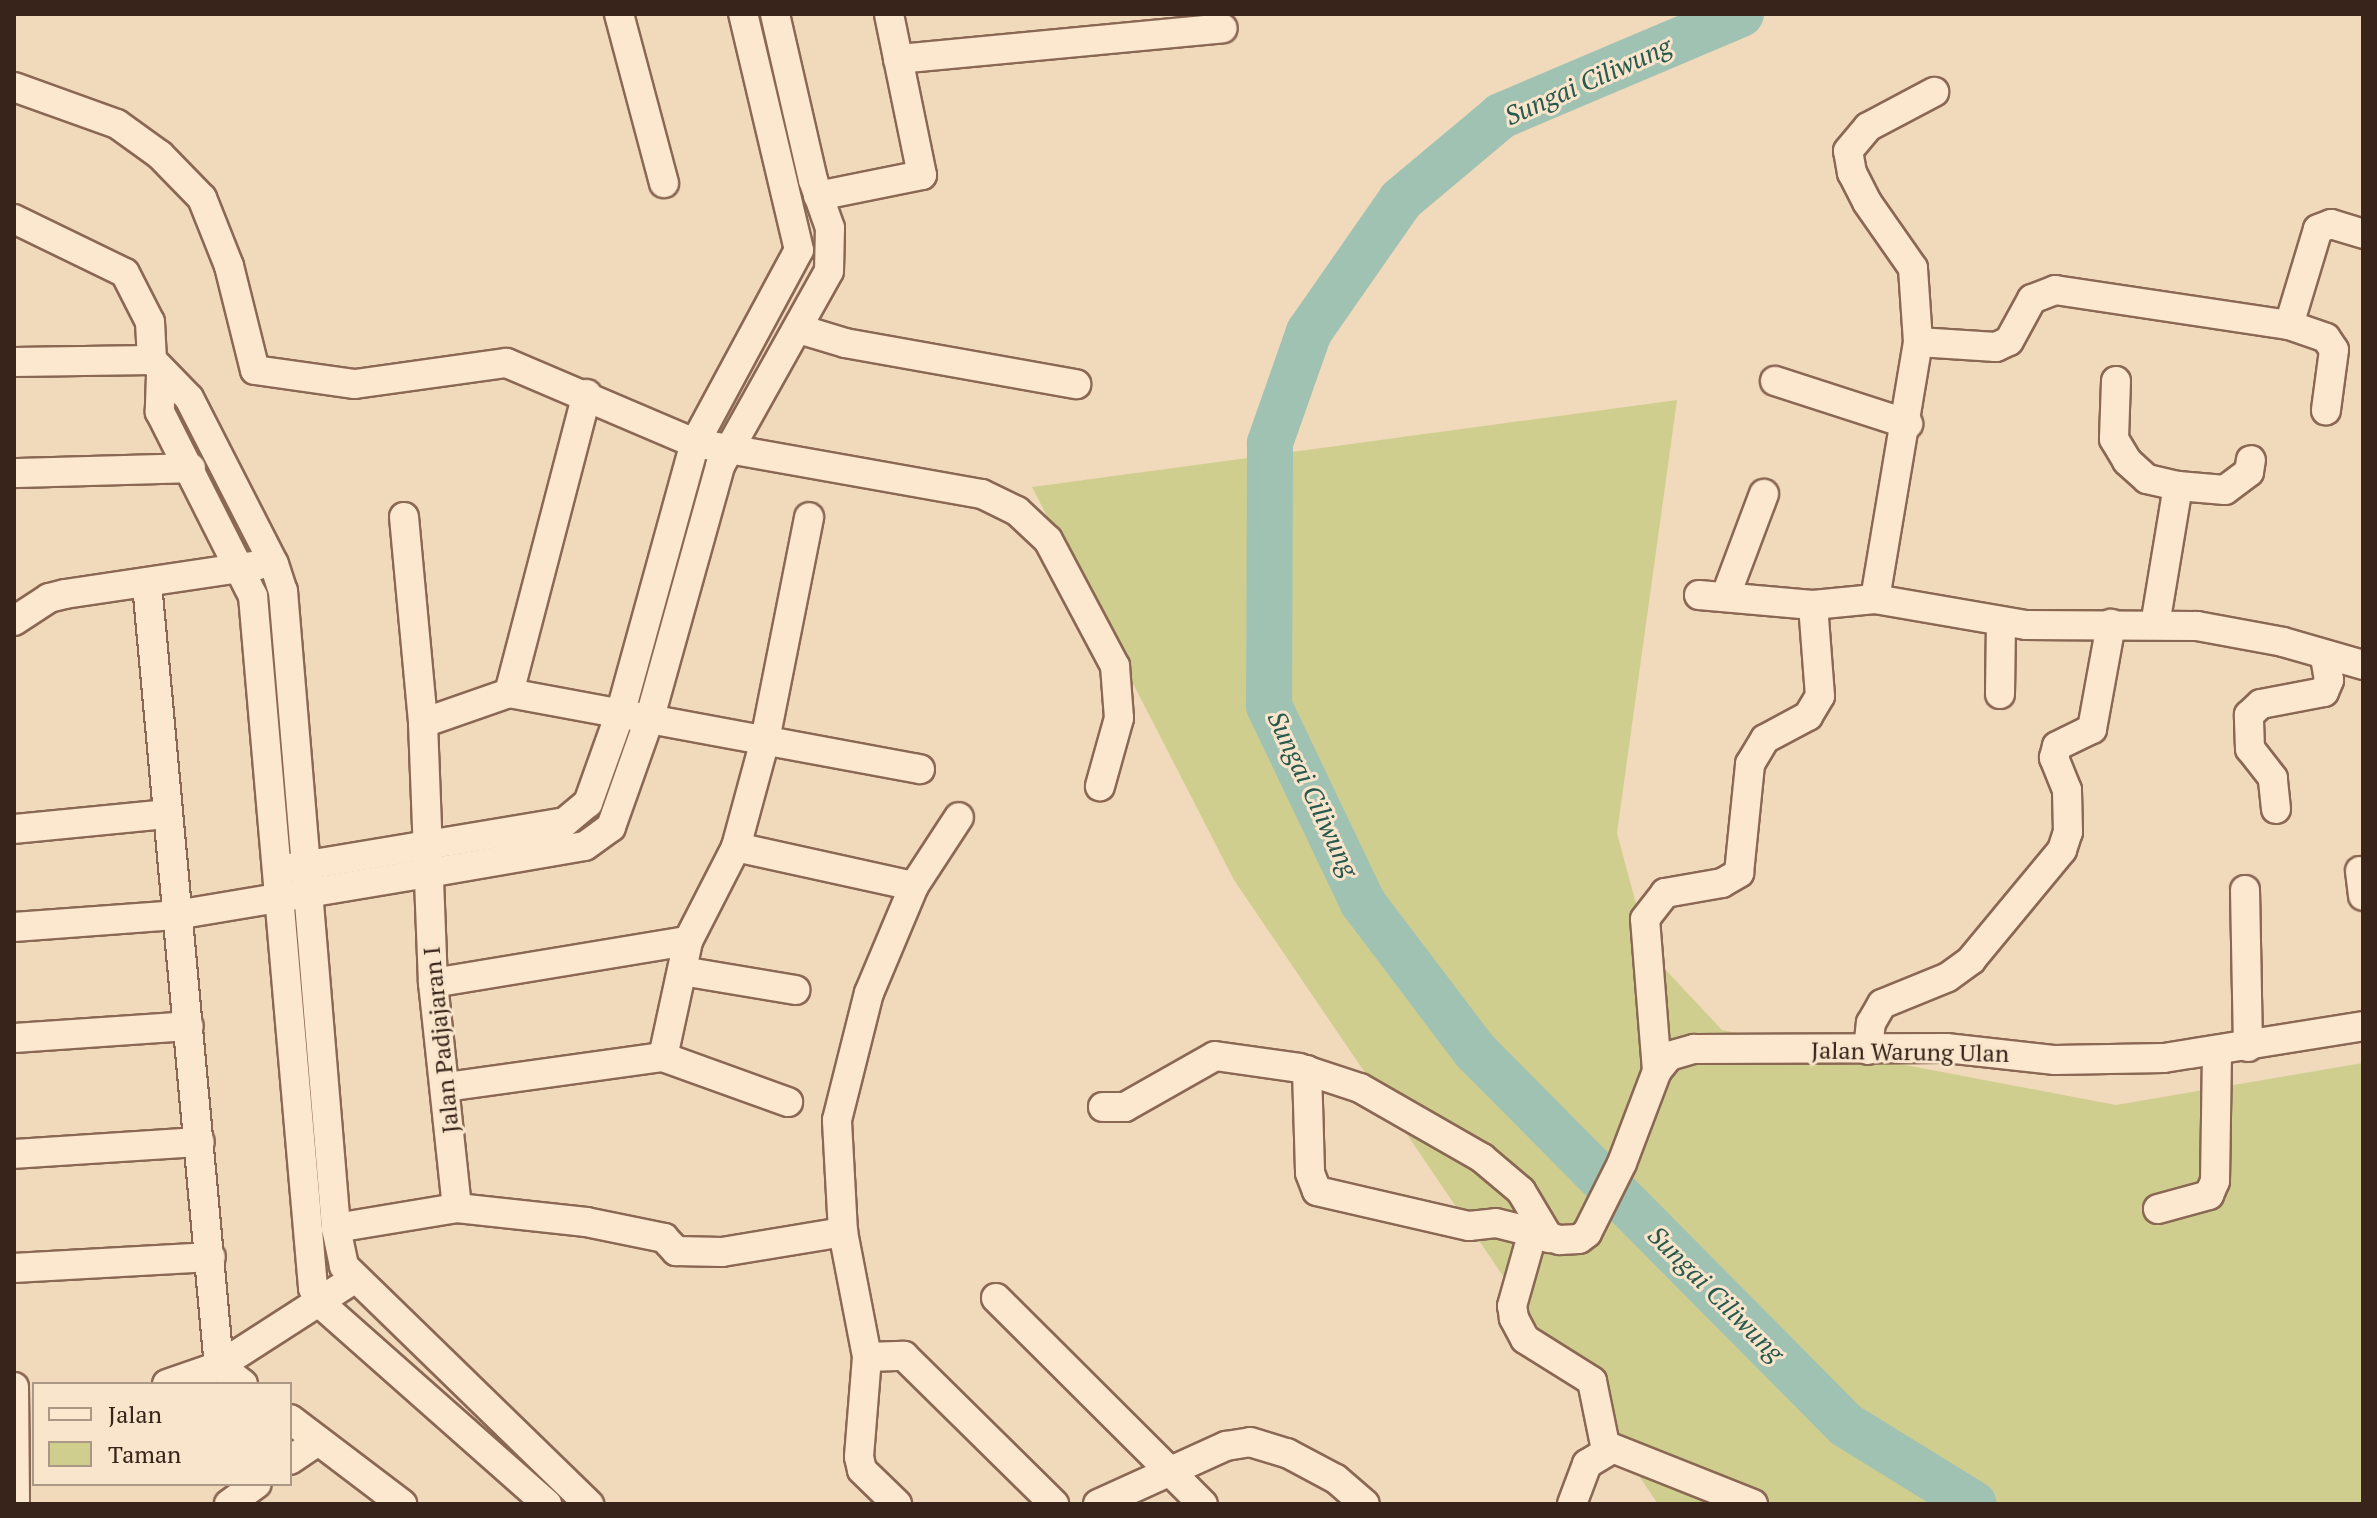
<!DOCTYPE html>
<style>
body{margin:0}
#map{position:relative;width:2377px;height:1518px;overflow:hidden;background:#f1d9bb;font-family:"PT Serif",serif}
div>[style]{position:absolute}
.green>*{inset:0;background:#d0ce8f}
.river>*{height:46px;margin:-23px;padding:0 23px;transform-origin:23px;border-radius:23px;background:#a0c2b3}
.roads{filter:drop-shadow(2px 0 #8a6854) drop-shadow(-2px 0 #8a6854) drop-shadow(0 2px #8a6854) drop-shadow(0 -2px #8a6854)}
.minor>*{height:28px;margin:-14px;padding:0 14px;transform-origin:14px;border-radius:14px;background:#fce8cf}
span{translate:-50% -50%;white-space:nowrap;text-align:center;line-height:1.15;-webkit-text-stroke:6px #f8e5cb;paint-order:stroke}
.street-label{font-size:24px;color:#38241a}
.water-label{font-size:26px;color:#28594e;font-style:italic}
.frame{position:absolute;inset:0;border:16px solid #38241a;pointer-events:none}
.legend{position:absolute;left:32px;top:1382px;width:260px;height:104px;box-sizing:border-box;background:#f8e5cb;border:2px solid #ab9884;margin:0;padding:10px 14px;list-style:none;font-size:24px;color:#38241a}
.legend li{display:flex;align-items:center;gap:16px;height:40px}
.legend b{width:40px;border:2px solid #ab9884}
</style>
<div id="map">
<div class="green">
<div style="clip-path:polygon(1677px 400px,1617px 833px,1649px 952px,1722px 1030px,2116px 1105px,2363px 1063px,2363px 1504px,1658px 1504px,1234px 880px,1032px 487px)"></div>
</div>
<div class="river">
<div style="left:1741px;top:14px;width:261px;rotate:157deg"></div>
<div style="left:1501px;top:116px;width:131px;rotate:140deg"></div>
<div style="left:1401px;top:200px;width:161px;rotate:124.9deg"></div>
<div style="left:1309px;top:332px;width:118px;rotate:109.4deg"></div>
<div style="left:1270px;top:443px;width:263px;rotate:90.2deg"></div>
<div style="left:1269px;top:706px;width:218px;rotate:64.5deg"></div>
<div style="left:1363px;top:903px;width:186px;rotate:52.9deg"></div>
<div style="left:1475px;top:1051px;width:527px;rotate:45.23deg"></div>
<div style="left:1846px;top:1425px;width:150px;rotate:31.7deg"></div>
</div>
<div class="roads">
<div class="minor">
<div style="left:619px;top:14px;width:175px;rotate:75.1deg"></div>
<div style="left:898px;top:59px;width:326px;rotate:-5.4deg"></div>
<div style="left:14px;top:87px;width:109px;rotate:19.8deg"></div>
<div style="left:117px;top:124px;width:53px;rotate:35.8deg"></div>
<div style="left:160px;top:155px;width:60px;rotate:45.7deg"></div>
<div style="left:202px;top:198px;width:73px;rotate:68.3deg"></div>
<div style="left:229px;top:266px;width:107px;rotate:76deg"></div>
<div style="left:255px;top:370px;width:101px;rotate:8deg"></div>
<div style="left:355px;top:384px;width:153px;rotate:-7.9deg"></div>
<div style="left:507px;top:363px;width:204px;rotate:23.1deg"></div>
<div style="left:695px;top:443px;width:291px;rotate:10.1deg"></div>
<div style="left:982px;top:494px;width:39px;rotate:26deg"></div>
<div style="left:1017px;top:511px;width:42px;rotate:43.1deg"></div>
<div style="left:1048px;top:540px;width:143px;rotate:62deg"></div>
<div style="left:1115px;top:666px;width:52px;rotate:85.6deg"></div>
<div style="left:1119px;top:718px;width:71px;rotate:105.6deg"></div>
<div style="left:818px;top:196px;width:106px;rotate:-11.4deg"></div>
<div style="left:922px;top:175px;width:164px;rotate:-101.6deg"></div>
<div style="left:14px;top:219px;width:123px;rotate:25.9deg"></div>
<div style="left:125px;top:273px;width:55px;rotate:63deg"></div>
<div style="left:150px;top:322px;width:38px;rotate:87deg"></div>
<div style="left:2289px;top:325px;width:39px;rotate:19deg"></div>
<div style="left:2326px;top:338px;width:14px;rotate:56deg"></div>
<div style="left:2334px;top:350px;width:61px;rotate:97.6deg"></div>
<div style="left:799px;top:329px;width:48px;rotate:16.9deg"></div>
<div style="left:845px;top:343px;width:235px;rotate:10.1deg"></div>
<div style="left:1918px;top:342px;width:74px;rotate:-93.9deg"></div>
<div style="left:1913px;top:268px;width:80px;rotate:-124.9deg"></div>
<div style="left:1867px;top:202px;width:33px;rotate:-117deg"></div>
<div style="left:1852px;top:173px;width:22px;rotate:-100deg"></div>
<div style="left:1848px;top:151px;width:31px;rotate:-50deg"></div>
<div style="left:1868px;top:127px;width:75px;rotate:-27.9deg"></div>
<div style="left:14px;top:362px;width:138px;rotate:-0.8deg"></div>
<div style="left:152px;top:360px;width:53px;rotate:45.8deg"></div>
<div style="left:189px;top:398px;width:186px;rotate:62.9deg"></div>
<div style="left:274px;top:564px;width:28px;rotate:72deg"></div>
<div style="left:283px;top:591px;width:639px;rotate:85.24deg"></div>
<div style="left:336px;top:1228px;width:39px;rotate:78deg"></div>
<div style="left:344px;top:1266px;width:342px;rotate:44.2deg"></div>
<div style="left:161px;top:375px;width:37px;rotate:92deg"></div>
<div style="left:160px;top:412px;width:206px;rotate:63.2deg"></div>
<div style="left:253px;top:596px;width:695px;rotate:85.04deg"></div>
<div style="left:313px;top:1288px;width:18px;rotate:63deg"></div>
<div style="left:321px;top:1304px;width:302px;rotate:41.5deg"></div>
<div style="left:1775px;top:381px;width:140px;rotate:17.9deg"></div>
<div style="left:2116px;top:381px;width:58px;rotate:92deg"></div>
<div style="left:2114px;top:439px;width:26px;rotate:59deg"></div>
<div style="left:2127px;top:461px;width:27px;rotate:42deg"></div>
<div style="left:2147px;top:479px;width:32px;rotate:13deg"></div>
<div style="left:14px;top:473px;width:177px;rotate:-1.6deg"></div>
<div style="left:404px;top:517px;width:207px;rotate:84.7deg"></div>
<div style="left:423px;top:723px;width:260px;rotate:87.8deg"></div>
<div style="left:433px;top:983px;width:226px;rotate:83.9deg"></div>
<div style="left:147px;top:584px;width:785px;rotate:84.74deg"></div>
<div style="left:219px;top:1366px;width:30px;rotate:37deg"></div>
<div style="left:1699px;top:595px;width:114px;rotate:5deg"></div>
<div style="left:1813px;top:605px;width:62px;rotate:-5.5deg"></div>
<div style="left:1875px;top:599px;width:153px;rotate:9.8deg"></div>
<div style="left:2026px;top:625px;width:171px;rotate:0.3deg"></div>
<div style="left:2197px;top:626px;width:87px;rotate:10.5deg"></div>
<div style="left:2283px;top:642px;width:83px;rotate:16deg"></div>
<div style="left:1726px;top:595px;width:108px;rotate:-69.4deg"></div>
<div style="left:1875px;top:599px;width:261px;rotate:-80.5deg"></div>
<div style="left:1918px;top:342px;width:78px;rotate:3.7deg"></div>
<div style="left:1996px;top:347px;width:14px;rotate:-25deg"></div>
<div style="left:2009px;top:341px;width:48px;rotate:-61.3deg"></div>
<div style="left:2032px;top:299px;width:25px;rotate:-21deg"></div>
<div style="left:2055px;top:290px;width:237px;rotate:8.5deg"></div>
<div style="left:2289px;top:325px;width:100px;rotate:-73.2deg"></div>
<div style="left:2318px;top:229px;width:14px;rotate:-21deg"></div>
<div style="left:2331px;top:224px;width:34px;rotate:17deg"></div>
<div style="left:14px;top:621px;width:42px;rotate:-33.3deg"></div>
<div style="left:49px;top:598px;width:16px;rotate:-14deg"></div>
<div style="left:65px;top:594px;width:196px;rotate:-8.5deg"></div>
<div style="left:2155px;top:625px;width:141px;rotate:-80.6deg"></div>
<div style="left:2178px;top:486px;width:47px;rotate:4.9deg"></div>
<div style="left:2225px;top:490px;width:30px;rotate:-37deg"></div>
<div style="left:2249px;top:472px;width:12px;rotate:-81deg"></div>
<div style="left:509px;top:693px;width:309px;rotate:-75.4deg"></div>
<div style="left:2000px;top:694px;width:72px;rotate:-89.2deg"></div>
<div style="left:423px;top:723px;width:91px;rotate:-19.2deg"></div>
<div style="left:509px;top:693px;width:418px;rotate:10.5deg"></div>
<div style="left:2276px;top:809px;width:31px;rotate:-96deg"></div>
<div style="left:2273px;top:778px;width:37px;rotate:-128deg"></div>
<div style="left:2250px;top:749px;width:34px;rotate:-92deg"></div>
<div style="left:2249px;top:715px;width:16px;rotate:-43deg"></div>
<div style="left:2261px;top:704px;width:64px;rotate:-10.8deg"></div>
<div style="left:2324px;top:692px;width:13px;rotate:-67deg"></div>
<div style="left:2329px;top:680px;width:22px;rotate:-100deg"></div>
<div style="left:14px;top:829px;width:154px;rotate:-5.6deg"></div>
<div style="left:736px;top:847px;width:182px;rotate:12.4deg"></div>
<div style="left:290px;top:868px;width:279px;rotate:-9.5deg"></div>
<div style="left:565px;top:822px;width:30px;rotate:-40deg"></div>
<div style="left:588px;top:803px;width:98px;rotate:-70.3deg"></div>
<div style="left:621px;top:711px;width:278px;rotate:-74.6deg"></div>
<div style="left:695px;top:443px;width:219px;rotate:-61.7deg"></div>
<div style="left:799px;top:250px;width:243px;rotate:-103.3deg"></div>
<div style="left:2360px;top:871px;width:25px;rotate:83deg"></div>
<div style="left:2245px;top:890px;width:157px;rotate:88.9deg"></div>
<div style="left:14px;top:927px;width:162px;rotate:-4.2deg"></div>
<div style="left:176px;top:915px;width:255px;rotate:-9.5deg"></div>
<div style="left:428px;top:873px;width:159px;rotate:-9.8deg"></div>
<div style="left:585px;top:846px;width:32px;rotate:-36deg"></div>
<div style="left:611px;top:827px;width:117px;rotate:-70.5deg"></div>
<div style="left:650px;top:717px;width:261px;rotate:-74.4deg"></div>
<div style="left:720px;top:466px;width:223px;rotate:-60.8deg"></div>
<div style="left:829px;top:271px;width:43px;rotate:-88.7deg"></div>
<div style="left:830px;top:228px;width:51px;rotate:-109.5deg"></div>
<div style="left:813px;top:180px;width:170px;rotate:-102.9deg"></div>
<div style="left:682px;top:971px;width:115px;rotate:9.5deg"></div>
<div style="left:433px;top:983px;width:258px;rotate:-9.4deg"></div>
<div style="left:14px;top:1038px;width:175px;rotate:-3.9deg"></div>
<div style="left:1868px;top:1050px;width:27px;rotate:-84deg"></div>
<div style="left:1871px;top:1023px;width:22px;rotate:-60deg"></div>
<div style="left:1882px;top:1004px;width:71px;rotate:-22.2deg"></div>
<div style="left:1948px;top:977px;width:29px;rotate:-36deg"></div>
<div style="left:1971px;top:960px;width:143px;rotate:-50.4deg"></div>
<div style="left:2062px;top:850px;width:19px;rotate:-72deg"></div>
<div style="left:2068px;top:832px;width:42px;rotate:-91.4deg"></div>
<div style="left:2067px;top:790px;width:35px;rotate:-112deg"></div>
<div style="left:2054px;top:758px;width:12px;rotate:-76deg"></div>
<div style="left:2057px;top:746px;width:39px;rotate:-26deg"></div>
<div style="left:2092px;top:729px;width:107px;rotate:-79.7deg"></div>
<div style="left:663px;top:1057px;width:119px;rotate:-77.8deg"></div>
<div style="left:688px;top:941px;width:106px;rotate:-62.9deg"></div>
<div style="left:736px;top:847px;width:111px;rotate:-74.8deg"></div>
<div style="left:765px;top:740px;width:227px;rotate:-78.8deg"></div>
<div style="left:1307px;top:1070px;width:103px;rotate:88.3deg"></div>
<div style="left:1310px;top:1173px;width:19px;rotate:69deg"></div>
<div style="left:1317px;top:1191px;width:156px;rotate:13deg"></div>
<div style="left:1469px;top:1226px;width:27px;rotate:-6deg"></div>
<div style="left:1496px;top:1223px;width:38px;rotate:14deg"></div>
<div style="left:1657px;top:1071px;width:152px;rotate:-94.5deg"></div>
<div style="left:1645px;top:919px;width:33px;rotate:-52deg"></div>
<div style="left:1665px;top:893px;width:58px;rotate:-10deg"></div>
<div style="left:1722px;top:883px;width:20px;rotate:-30deg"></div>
<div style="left:1739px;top:873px;width:110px;rotate:-84.2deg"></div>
<div style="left:1750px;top:764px;width:29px;rotate:-59deg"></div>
<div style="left:1765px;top:739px;width:49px;rotate:-28.1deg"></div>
<div style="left:1808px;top:716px;width:23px;rotate:-59deg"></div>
<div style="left:1820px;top:696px;width:91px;rotate:-94.4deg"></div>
<div style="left:446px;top:1087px;width:219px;rotate:-7.9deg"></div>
<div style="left:663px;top:1057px;width:133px;rotate:19.8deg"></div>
<div style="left:1103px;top:1107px;width:22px"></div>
<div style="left:1125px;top:1107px;width:103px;rotate:-29.5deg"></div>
<div style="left:1215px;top:1056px;width:85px;rotate:8.1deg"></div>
<div style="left:1299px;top:1068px;width:64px;rotate:18.2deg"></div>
<div style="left:1360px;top:1088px;width:141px;rotate:29.8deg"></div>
<div style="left:1482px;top:1158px;width:51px;rotate:40.2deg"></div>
<div style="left:1521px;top:1191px;width:55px;rotate:59.2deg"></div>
<div style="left:14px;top:1154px;width:186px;rotate:-3.7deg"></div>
<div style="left:2158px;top:1209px;width:53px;rotate:-15.4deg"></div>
<div style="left:2209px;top:1195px;width:15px;rotate:-67deg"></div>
<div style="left:2215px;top:1181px;width:129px;rotate:-89.1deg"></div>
<div style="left:336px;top:1228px;width:123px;rotate:-9.4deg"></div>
<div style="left:457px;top:1208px;width:130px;rotate:6.2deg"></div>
<div style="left:586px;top:1222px;width:80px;rotate:11.6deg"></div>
<div style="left:664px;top:1238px;width:18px;rotate:47deg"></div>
<div style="left:676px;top:1251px;width:46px;rotate:1.2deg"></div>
<div style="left:722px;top:1252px;width:123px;rotate:-9.4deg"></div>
<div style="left:843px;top:1232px;width:127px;rotate:79.1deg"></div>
<div style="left:867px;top:1357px;width:100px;rotate:94.6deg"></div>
<div style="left:859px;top:1457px;width:13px;rotate:77deg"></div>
<div style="left:862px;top:1470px;width:49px;rotate:44.2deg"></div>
<div style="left:843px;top:1232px;width:112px;rotate:-93.1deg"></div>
<div style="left:837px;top:1120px;width:131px;rotate:-75.9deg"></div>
<div style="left:869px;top:993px;width:116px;rotate:-67.2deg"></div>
<div style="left:914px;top:886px;width:82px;rotate:-56.9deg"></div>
<div style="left:14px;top:1268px;width:197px;rotate:-3.2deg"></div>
<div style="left:996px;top:1298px;width:292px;rotate:44.9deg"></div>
<div style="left:867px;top:1357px;width:37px;rotate:-2deg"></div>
<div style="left:904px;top:1356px;width:211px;rotate:44.6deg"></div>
<div style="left:167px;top:1384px;width:55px;rotate:-19.1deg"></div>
<div style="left:219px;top:1366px;width:161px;rotate:-32.8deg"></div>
<div style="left:14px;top:1387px;width:117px;rotate:89.5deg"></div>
<div style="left:290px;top:1419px;width:141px;rotate:37.2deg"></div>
<div style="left:290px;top:1460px;width:34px;rotate:-34deg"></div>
<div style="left:229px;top:1504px;width:34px;rotate:-36deg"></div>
<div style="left:1098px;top:1504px;width:141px;rotate:-24.4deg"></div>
<div style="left:1226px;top:1446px;width:24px;rotate:-9deg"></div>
<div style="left:1250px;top:1442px;width:39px;rotate:17deg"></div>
<div style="left:1287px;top:1453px;width:55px;rotate:28deg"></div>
<div style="left:1336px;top:1479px;width:38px;rotate:41deg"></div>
<div style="left:1572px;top:1504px;width:43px;rotate:-69.4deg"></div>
<div style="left:1587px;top:1464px;width:29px;rotate:-31deg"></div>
<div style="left:1753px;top:1504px;width:159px;rotate:-158.3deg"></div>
<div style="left:1605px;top:1445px;width:65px;rotate:-101.5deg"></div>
<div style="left:1592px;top:1381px;width:79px;rotate:-147.9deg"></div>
<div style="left:1525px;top:1339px;width:24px;rotate:-118deg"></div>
<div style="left:1514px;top:1318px;width:12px;rotate:-99deg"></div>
<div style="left:1512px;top:1306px;width:77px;rotate:-74.2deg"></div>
<div style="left:1533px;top:1232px;width:28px;rotate:17deg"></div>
<div style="left:1560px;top:1240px;width:19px;rotate:-3deg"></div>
<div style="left:1579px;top:1239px;width:10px;rotate:-37deg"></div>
<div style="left:1587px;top:1233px;width:78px;rotate:-63.4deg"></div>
<div style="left:1622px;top:1163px;width:98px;rotate:-69.2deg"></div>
<div style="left:1657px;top:1071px;width:19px;rotate:-51deg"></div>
<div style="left:1669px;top:1056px;width:26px;rotate:-16deg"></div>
<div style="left:1694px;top:1049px;width:252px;rotate:-0.2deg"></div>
<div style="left:1946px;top:1048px;width:110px;rotate:6.3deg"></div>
<div style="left:2055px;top:1060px;width:109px;rotate:-1.1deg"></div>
<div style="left:2164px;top:1058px;width:202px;rotate:-9.1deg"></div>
</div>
</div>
<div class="street-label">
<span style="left:441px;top:1040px;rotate:-96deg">Jalan Padjajaran I</span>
<span style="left:1910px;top:1052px;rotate:1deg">Jalan Warung Ulan</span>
</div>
<div class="water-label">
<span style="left:1588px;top:81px;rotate:-24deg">Sungai Ciliwung</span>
<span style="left:1313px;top:794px;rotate:65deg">Sungai Ciliwung</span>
<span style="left:1716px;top:1294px;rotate:45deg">Sungai Ciliwung</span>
</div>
<div class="frame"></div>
<ul class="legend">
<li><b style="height:10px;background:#fce8cf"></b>Jalan</li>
<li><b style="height:22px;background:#d0ce8f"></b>Taman</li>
</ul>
</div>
